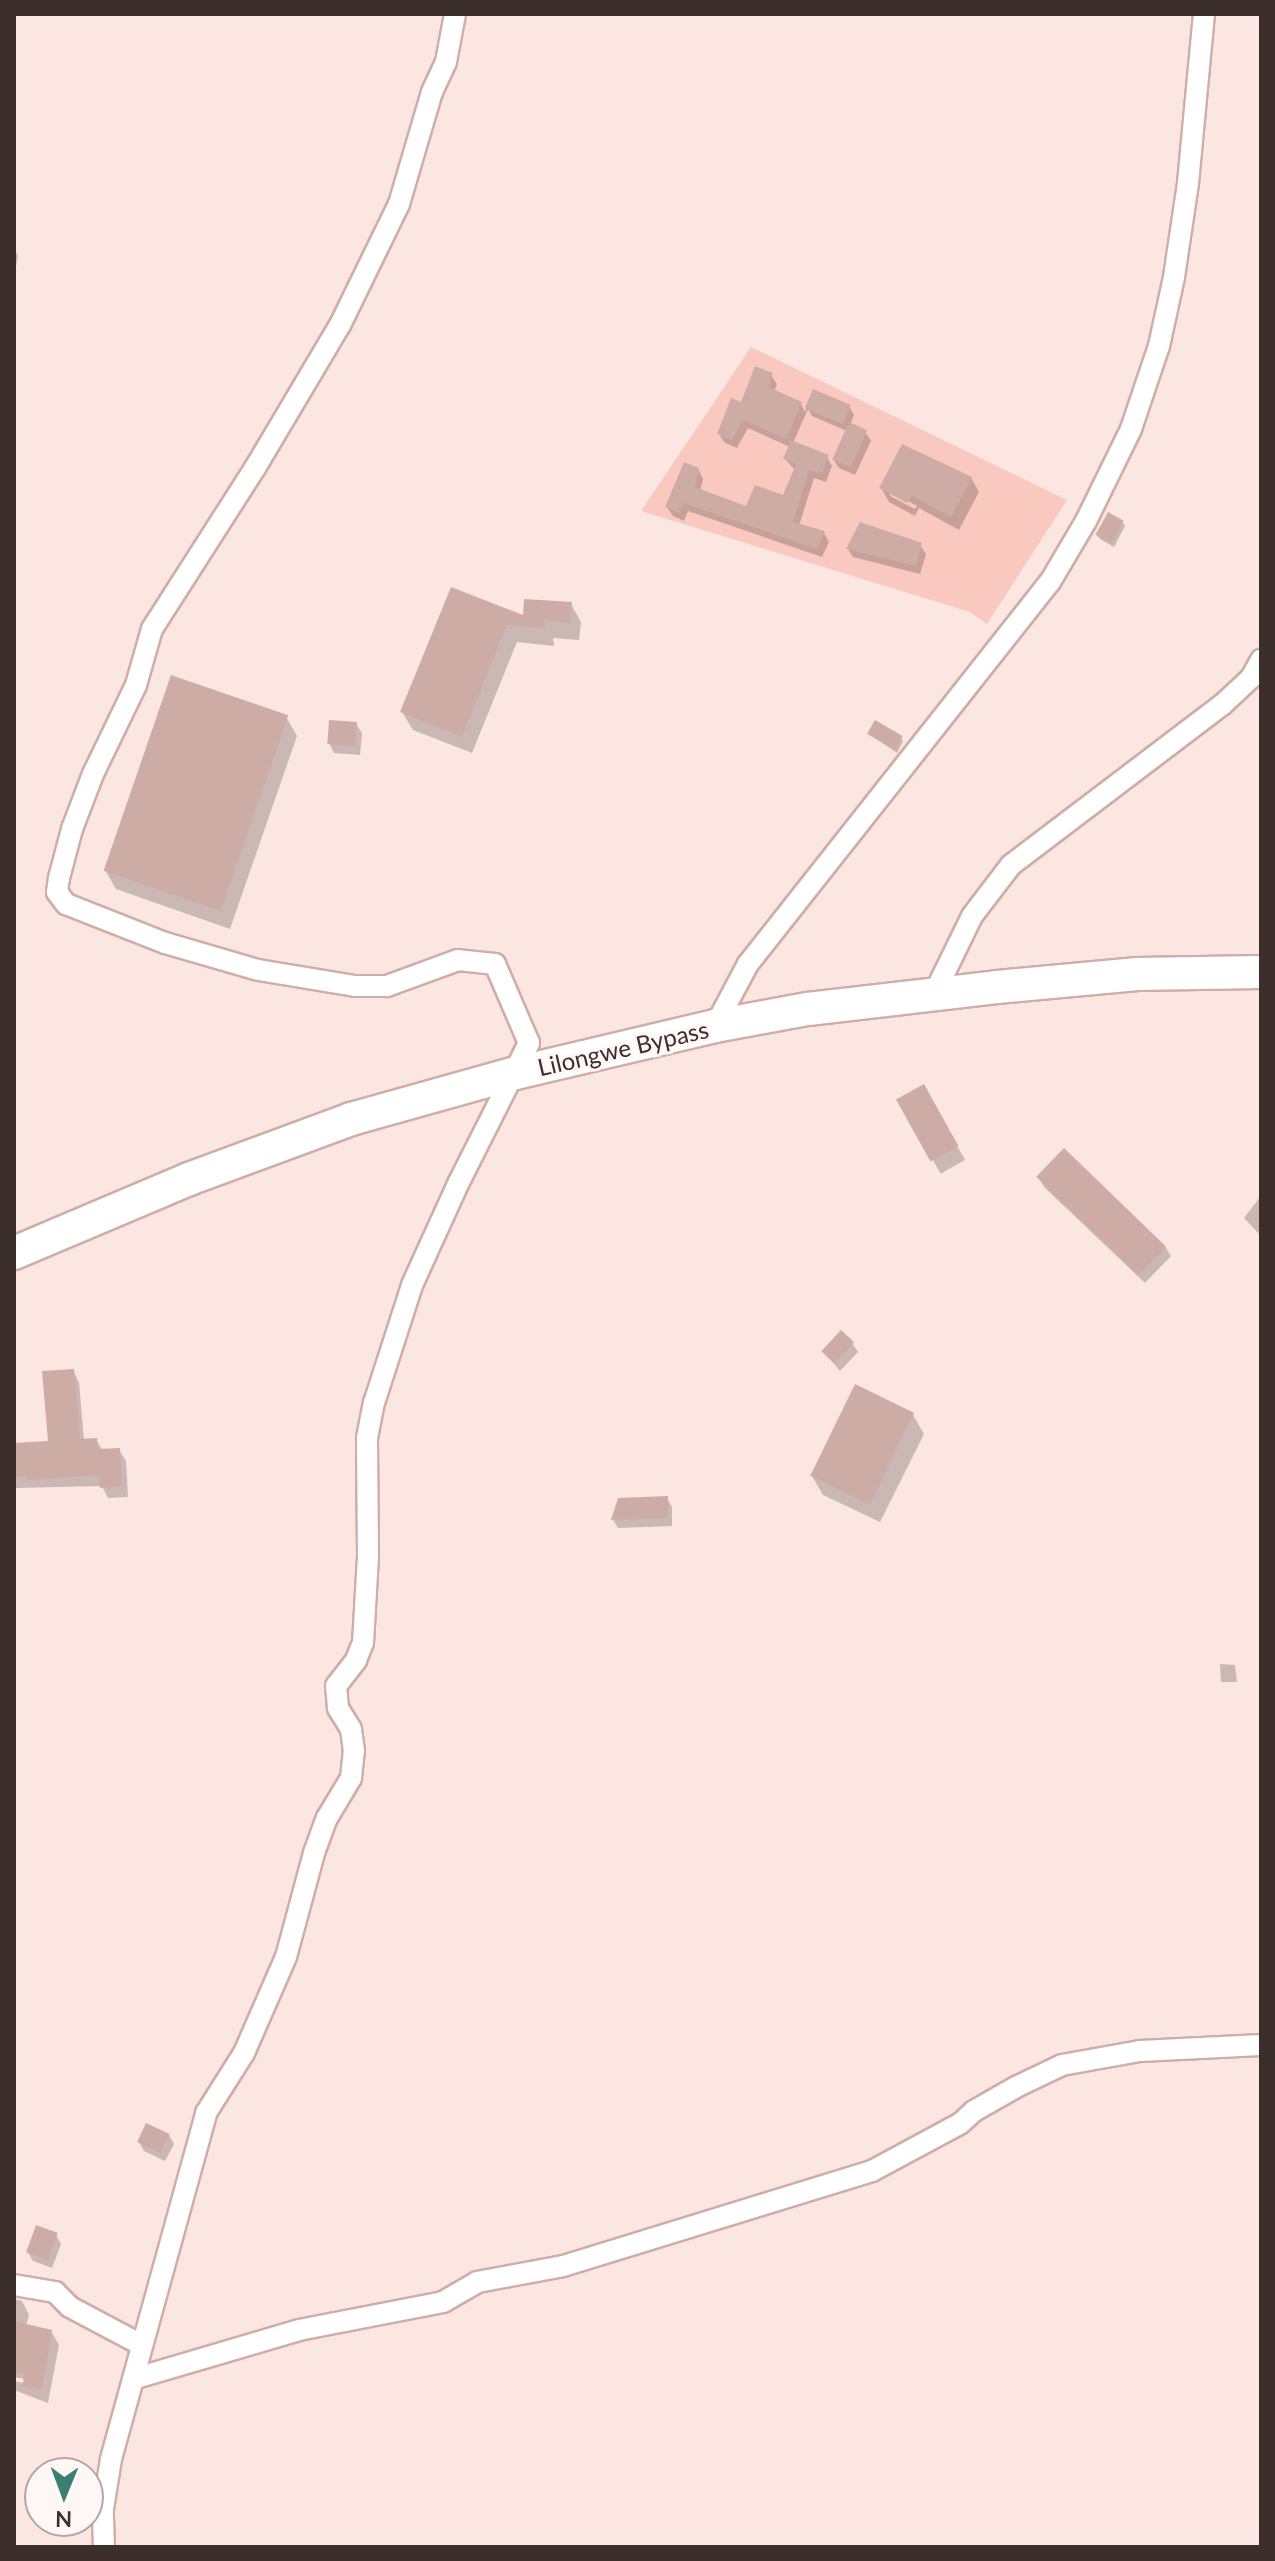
<!DOCTYPE html>
<style>
body{margin:0}
#map{position:relative;width:1275px;height:2561px;overflow:hidden;background:#fce6e2;font-family:Lato,sans-serif}
div>[style]{position:absolute}
.green>*{inset:0;background:#f9c9c0}
.shadow>*{inset:0;background:#0003;transform-origin:0 0}
.building>*{inset:0;background:#ceaca6;transform-origin:0 0}
.roads{filter:drop-shadow(2px 0 #d0ada7) drop-shadow(-2px 0 #d0ada7) drop-shadow(0 2px #d0ada7) drop-shadow(0 -2px #d0ada7)}
.street>*{height:20px;margin:-10px;padding:0 10px;transform-origin:10px;border-radius:10px;background:#fff}
.primary>*{height:32px;margin:-16px;padding:0 16px;transform-origin:16px;border-radius:16px;background:#fff}
span{translate:-50% -50%;white-space:nowrap;text-align:center;line-height:1.15;-webkit-text-stroke:6px #fff7f6;paint-order:stroke}
.street-label{font-size:24px;color:#3b2e2b}
.frame{position:absolute;inset:0;border:16px solid #3b2e2b;pointer-events:none}
.north{position:absolute;left:24px;top:2457px;width:80px;height:80px;box-sizing:border-box;background:#fff7f6;border:2px solid #b1a7a5;border-radius:50%;rotate:181deg;font-size:22px;font-weight:700;line-height:32px;text-align:center;color:#3b2e2b}
.north::after{content:'';display:block;margin:auto;width:28px;height:36px;background:#3b7f73;clip-path:polygon(50% 0,100% 100%,50% 72%,0 100%)}
</style>
<div id="map">
<div class="green">
<div style="clip-path:polygon(751px 347px,1067px 500px,987px 624px,970px 612px,641px 511px)"></div>
</div>
<div class="shadow">
<div style="clip-path:polygon(14px 249px,18px 256px,14px 276px)"></div>
<div style="clip-path:polygon(771px 375px,777px 384px,774px 392px,801px 404px,805px 412px,814px 392px,849px 406px,854px 415px,850px 425px,865px 432px,871px 441px,855px 475px,839px 468px,833px 459px,847px 431px,812px 416px,808px 409px,793px 443px,827px 457px,832px 466px,826px 482px,814px 478px,799px 526px,824px 533px,829px 542px,822px 557px,688px 511px,684px 521px,673px 516px,667px 507px,698px 469px,703px 479px,700px 491px,747px 508px,784px 497px,795px 470px,785px 459px,790px 447px,748px 428px,737px 448px,725px 443px,719px 434px)"></div>
<div style="clip-path:polygon(evenodd,971px 478px,979px 492px,959px 530px,919px 508px,915px 516px,889px 502px,881px 488px,971px 478px,890px 491px,917px 506px,915px 509px,890px 496px,890px 491px)"></div>
<div style="clip-path:polygon(1123px 523px,1125px 526px,1114px 547px,1100px 539px,1097px 535px)"></div>
<div style="clip-path:polygon(920px 545px,926px 554px,920px 574px,853px 557px,848px 549px)"></div>
<div style="clip-path:polygon(452px 589px,524px 618px,571px 604px,581px 622px,579px 640px,553px 638px,554px 646px,517px 642px,472px 753px,413px 730px,402px 712px)"></div>
<div style="clip-path:polygon(286px 717px,297px 736px,230px 929px,116px 889px,105px 870px)"></div>
<div style="clip-path:polygon(356px 724px,362px 733px,360px 755px,334px 753px,329px 743px)"></div>
<div style="clip-path:polygon(869px 734px,901px 738px,903px 741px,897px 753px)"></div>
<div style="left:923px;top:1087px;width:84px;height:28px;rotate:60deg"></div>
<div style="clip-path:polygon(1065px 1151px,1166px 1248px,1171px 1256px,1145px 1283px,1044px 1187px,1039px 1178px)"></div>
<div style="clip-path:polygon(1261px 1196px,1261px 1236px,1244px 1218px)"></div>
<div style="clip-path:polygon(852px 1343px,858px 1352px,840px 1371px,824px 1352px)"></div>
<div style="clip-path:polygon(73px 1371px,79px 1382px,84px 1440px,96px 1440px,103px 1451px,119px 1450px,126px 1461px,128px 1497px,108px 1498px,102px 1486px,14px 1488px,14px 1445px,50px 1442px)"></div>
<div style="clip-path:polygon(913px 1415px,924px 1434px,880px 1522px,823px 1495px,812px 1476px)"></div>
<div style="clip-path:polygon(667px 1498px,672px 1507px,672px 1526px,618px 1528px,613px 1520px)"></div>
<div style="clip-path:polygon(1220px 1664px,1235px 1665px,1237px 1682px,1221px 1682px)"></div>
<div style="clip-path:polygon(169px 2135px,174px 2144px,165px 2161px,144px 2151px,139px 2142px)"></div>
<div style="clip-path:polygon(56px 2235px,61px 2244px,52px 2268px,33px 2261px,28px 2252px)"></div>
<div style="clip-path:polygon(14px 2299px,22px 2301px,29px 2315px,26px 2326px,51px 2331px,59px 2345px,48px 2403px,14px 2390px,14px 2381px,33px 2385px,34px 2381px,14px 2377px)"></div>
</div>
<div class="building">
<div style="clip-path:polygon(755px 366px,773px 373px,768px 387px,802px 402px,786px 439px,743px 420px,732px 440px,717px 434px,731px 398px,741px 402px)"></div>
<div style="left:813px;top:389px;width:41px;height:21px;rotate:23deg"></div>
<div style="left:849px;top:422px;width:20px;height:41px;rotate:24deg"></div>
<div style="clip-path:polygon(791px 440px,829px 455px,821px 474px,809px 470px,793px 522px,825px 531px,817px 549px,684px 503px,679px 513px,665px 507px,684px 462px,699px 468px,695px 487px,746px 506px,755px 485px,783px 495px,796px 464px,783px 459px)"></div>
<div style="clip-path:polygon(902px 444px,972px 477px,951px 517px,911px 495px,907px 503px,879px 488px)"></div>
<div style="left:1108px;top:512px;width:18px;height:26px;rotate:29deg"></div>
<div style="clip-path:polygon(860px 522px,922px 543px,916px 566px,846px 549px)"></div>
<div style="clip-path:polygon(451px 587px,523px 615px,524px 599px,572px 602px,570px 623px,544px 620px,545px 628px,507px 625px,462px 737px,400px 712px)"></div>
<div style="left:171px;top:675px;width:124px;height:207px;rotate:19deg"></div>
<div style="left:329px;top:720px;width:28px;height:24px;rotate:4deg"></div>
<div style="left:875px;top:720px;width:32px;height:16px;rotate:30deg"></div>
<div style="left:924px;top:1084px;width:71px;height:32px;rotate:61deg"></div>
<div style="left:1064px;top:1148px;width:142px;height:40px;rotate:44deg"></div>
<div style="left:841px;top:1330px;width:18px;height:29px;rotate:43deg"></div>
<div style="clip-path:polygon(74px 1369px,80px 1439px,97px 1438px,98px 1449px,120px 1448px,122px 1486px,100px 1488px,99px 1475px,26px 1480px,26px 1476px,14px 1477px,14px 1443px,48px 1441px,42px 1371px)"></div>
<div style="left:855px;top:1384px;width:66px;height:102px;rotate:26deg"></div>
<div style="clip-path:polygon(668px 1496px,668px 1518px,611px 1520px,618px 1498px)"></div>
<div style="left:146px;top:2123px;width:26px;height:21px;rotate:25deg"></div>
<div style="left:36px;top:2225px;width:23px;height:29px;rotate:20deg"></div>
<div style="clip-path:polygon(14px 2321px,52px 2330px,42px 2390px,22px 2386px,25px 2374px,14px 2372px)"></div>
</div>
<div class="roads">
<div class="street">
<div style="left:934px;top:994px;width:87px;rotate:-64deg"></div>
<div style="left:972px;top:916px;width:64px;rotate:-52.6deg"></div>
<div style="left:1011px;top:865px;width:265px;rotate:-37.2deg"></div>
<div style="left:1222px;top:705px;width:40px;rotate:-43deg"></div>
<div style="left:1251px;top:678px;width:21px;rotate:-61deg"></div>
<div style="left:715px;top:1026px;width:70px;rotate:-62deg"></div>
<div style="left:748px;top:964px;width:487px;rotate:-51.7deg"></div>
<div style="left:1050px;top:582px;width:71px;rotate:-59.5deg"></div>
<div style="left:1086px;top:521px;width:102px;rotate:-63.9deg"></div>
<div style="left:1131px;top:429px;width:88px;rotate:-71.4deg"></div>
<div style="left:1159px;top:346px;width:71px;rotate:-77.7deg"></div>
<div style="left:1174px;top:277px;width:95px;rotate:-81.5deg"></div>
<div style="left:1188px;top:183px;width:170px;rotate:-84.6deg"></div>
<div style="left:14px;top:2285px;width:42px;rotate:9.7deg"></div>
<div style="left:55px;top:2292px;width:21px;rotate:45deg"></div>
<div style="left:70px;top:2307px;width:79px;rotate:27.9deg"></div>
<div style="left:133px;top:2379px;width:173px;rotate:-16.4deg"></div>
<div style="left:299px;top:2330px;width:147px;rotate:-11deg"></div>
<div style="left:443px;top:2302px;width:39px;rotate:-30deg"></div>
<div style="left:477px;top:2282px;width:87px;rotate:-10.5deg"></div>
<div style="left:563px;top:2266px;width:323px;rotate:-17.1deg"></div>
<div style="left:872px;top:2171px;width:101px;rotate:-28.3deg"></div>
<div style="left:961px;top:2123px;width:18px;rotate:-43deg"></div>
<div style="left:974px;top:2111px;width:48px;rotate:-29.7deg"></div>
<div style="left:1016px;top:2087px;width:51px;rotate:-25.6deg"></div>
<div style="left:1062px;top:2065px;width:79px;rotate:-10.2deg"></div>
<div style="left:1140px;top:2051px;width:121px;rotate:-2.8deg"></div>
<div style="left:104px;top:2547px;width:38px;rotate:-92deg"></div>
<div style="left:103px;top:2509px;width:51px;rotate:-80.9deg"></div>
<div style="left:111px;top:2459px;width:359px;rotate:-74.6deg"></div>
<div style="left:206px;top:2113px;width:71px;rotate:-57.7deg"></div>
<div style="left:244px;top:2053px;width:105px;rotate:-66.4deg"></div>
<div style="left:286px;top:1957px;width:108px;rotate:-74.9deg"></div>
<div style="left:314px;top:1853px;width:37px;rotate:-70deg"></div>
<div style="left:327px;top:1818px;width:47px;rotate:-59deg"></div>
<div style="left:351px;top:1778px;width:27px;rotate:-84deg"></div>
<div style="left:354px;top:1751px;width:22px;rotate:-98deg"></div>
<div style="left:351px;top:1729px;width:25px;rotate:-122deg"></div>
<div style="left:338px;top:1708px;width:22px;rotate:-95deg"></div>
<div style="left:336px;top:1686px;width:33px;rotate:-52deg"></div>
<div style="left:356px;top:1660px;width:18px;rotate:-68deg"></div>
<div style="left:363px;top:1643px;width:88px;rotate:-86.7deg"></div>
<div style="left:368px;top:1555px;width:117px;rotate:-90.5deg"></div>
<div style="left:367px;top:1438px;width:36px;rotate:-79deg"></div>
<div style="left:374px;top:1403px;width:124px;rotate:-72.1deg"></div>
<div style="left:412px;top:1285px;width:113px;rotate:-65.5deg"></div>
<div style="left:459px;top:1182px;width:156px;rotate:-63.3deg"></div>
<div style="left:529px;top:1043px;width:86px;rotate:-113.3deg"></div>
<div style="left:495px;top:964px;width:37px;rotate:-174deg"></div>
<div style="left:458px;top:960px;width:76px;rotate:159.9deg"></div>
<div style="left:387px;top:986px;width:32px;rotate:180deg"></div>
<div style="left:355px;top:986px;width:98px;rotate:-170.6deg"></div>
<div style="left:258px;top:970px;width:97px;rotate:-163.8deg"></div>
<div style="left:165px;top:943px;width:106px;rotate:-158.5deg"></div>
<div style="left:66px;top:904px;width:15px;rotate:-127deg"></div>
<div style="left:57px;top:892px;width:14px;rotate:-82deg"></div>
<div style="left:59px;top:878px;width:51px;rotate:-75.1deg"></div>
<div style="left:72px;top:829px;width:59px;rotate:-69.1deg"></div>
<div style="left:93px;top:774px;width:99px;rotate:-64.2deg"></div>
<div style="left:136px;top:685px;width:58px;rotate:-74.1deg"></div>
<div style="left:152px;top:629px;width:191px;rotate:-57.4deg"></div>
<div style="left:255px;top:468px;width:166px;rotate:-59.3deg"></div>
<div style="left:340px;top:325px;width:135px;rotate:-64deg"></div>
<div style="left:399px;top:204px;width:117px;rotate:-73.6deg"></div>
<div style="left:432px;top:92px;width:33px;rotate:-65deg"></div>
<div style="left:446px;top:62px;width:49px;rotate:-79.4deg"></div>
</div>
<div class="primary">
<div style="left:14px;top:1253px;width:190px;rotate:-22.9deg"></div>
<div style="left:189px;top:1179px;width:173px;rotate:-20.3deg"></div>
<div style="left:351px;top:1119px;width:171px;rotate:-15.6deg"></div>
<div style="left:516px;top:1073px;width:204px;rotate:-13.3deg"></div>
<div style="left:715px;top:1026px;width:95px;rotate:-10.4deg"></div>
<div style="left:808px;top:1009px;width:190px;rotate:-6.6deg"></div>
<div style="left:997px;top:987px;width:141px;rotate:-5.3deg"></div>
<div style="left:1137px;top:974px;width:124px;rotate:-0.9deg"></div>
</div>
</div>
<div class="street-label">
<span style="left:623px;top:1048px;rotate:-13deg">Lilongwe Bypass</span>
</div>
<div class="frame"></div>
<div class="north">N</div>
</div>
